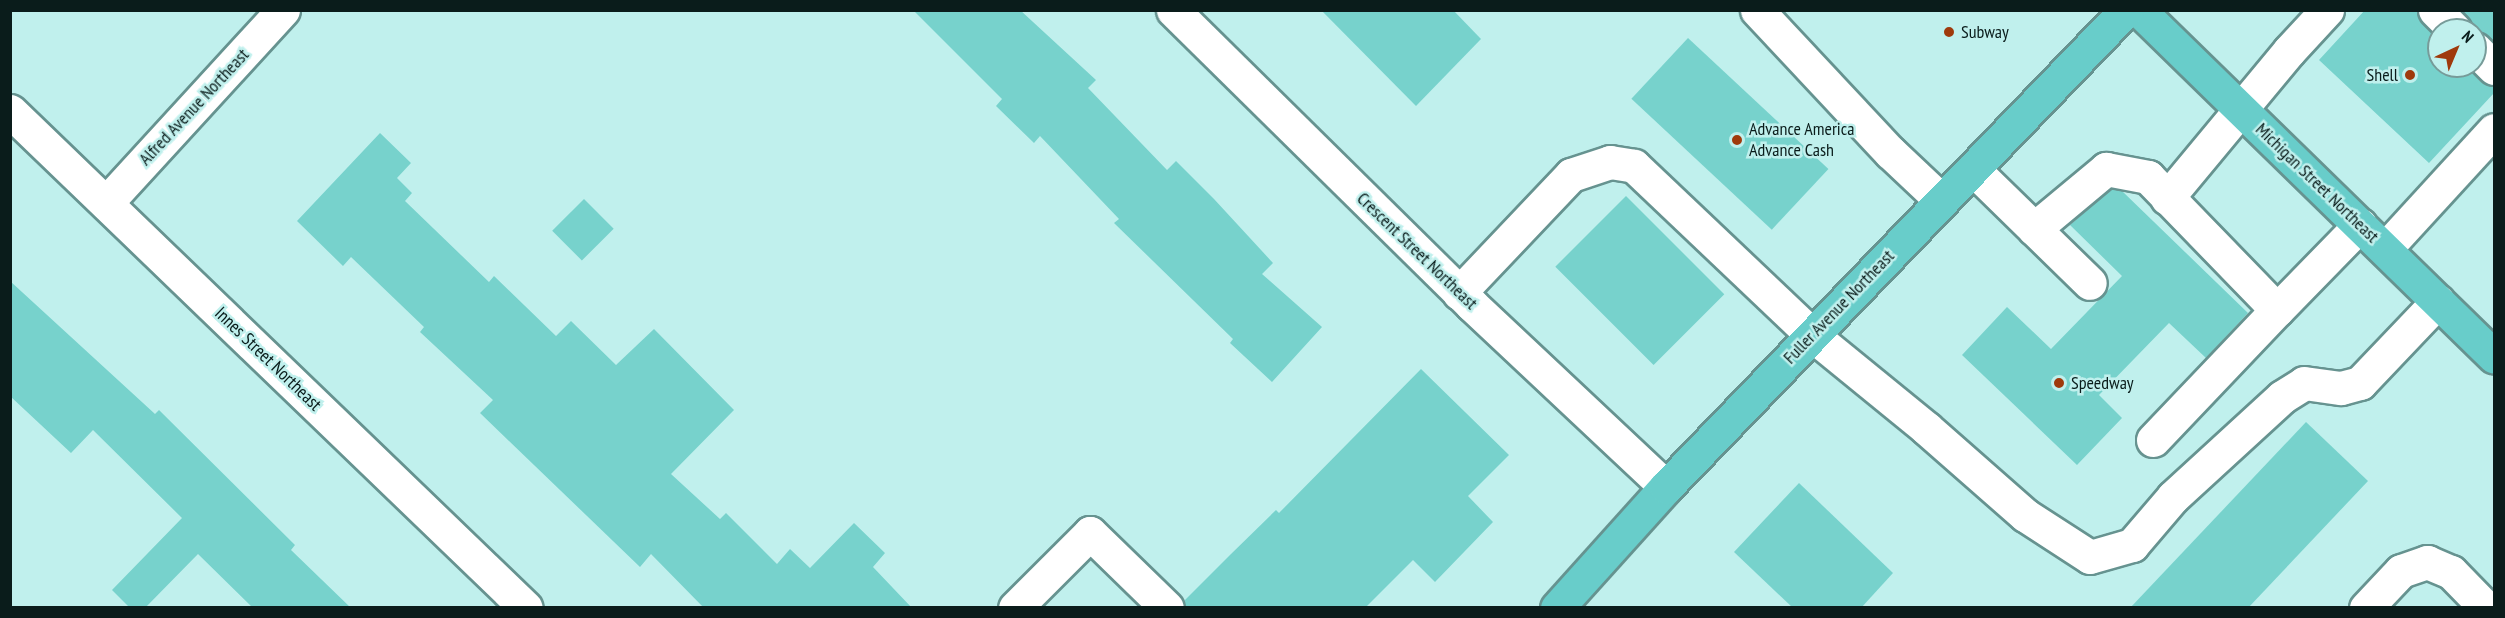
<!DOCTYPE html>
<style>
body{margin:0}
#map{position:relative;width:2505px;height:618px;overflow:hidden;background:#c0f0ed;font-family:"PT Sans Narrow",sans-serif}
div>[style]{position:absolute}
.building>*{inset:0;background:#77d2cc;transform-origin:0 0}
.roads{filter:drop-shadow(2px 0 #669390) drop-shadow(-2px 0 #669390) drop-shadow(0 2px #669390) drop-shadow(0 -2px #669390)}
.minor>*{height:33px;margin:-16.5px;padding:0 16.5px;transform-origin:16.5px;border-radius:16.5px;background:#fff}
.major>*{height:33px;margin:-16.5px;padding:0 16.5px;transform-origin:16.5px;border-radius:16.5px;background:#68cdca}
.dots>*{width:16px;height:16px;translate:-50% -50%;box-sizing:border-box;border:3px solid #c0f0ed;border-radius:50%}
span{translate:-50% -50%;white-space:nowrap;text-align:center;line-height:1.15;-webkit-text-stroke:5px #c0f0ed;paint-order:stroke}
.poi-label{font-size:18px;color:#0a1c1b}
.left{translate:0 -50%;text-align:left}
.right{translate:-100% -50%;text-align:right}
.street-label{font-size:18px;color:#0a1c1b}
.frame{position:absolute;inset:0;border:12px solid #0a1c1b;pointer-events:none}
.north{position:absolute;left:2427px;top:18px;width:60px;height:60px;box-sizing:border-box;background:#c0f0ed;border:2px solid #779b99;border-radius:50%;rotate:44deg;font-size:16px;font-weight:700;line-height:24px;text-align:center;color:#0a1c1b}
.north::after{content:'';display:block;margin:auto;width:21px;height:27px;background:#9f3a0c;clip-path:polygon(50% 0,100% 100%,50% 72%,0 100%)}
</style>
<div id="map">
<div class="building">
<div style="clip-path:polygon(913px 10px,1020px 10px,1096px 80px,1088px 88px,1167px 170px,1176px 161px,1214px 199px,1273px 263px,1262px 274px,1322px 327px,1272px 382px,1230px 343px,1233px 339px,1114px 223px,1119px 219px,1040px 136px,1034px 143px,996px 106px,1002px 99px)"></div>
<div style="clip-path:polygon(1321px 10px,1453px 10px,1481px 39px,1416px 106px)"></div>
<div style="clip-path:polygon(2365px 10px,2417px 10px,2422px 23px,2439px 41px,2439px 66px,2465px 66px,2481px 82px,2494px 86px,2494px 93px,2429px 163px,2319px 60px)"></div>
<div style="clip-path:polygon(2462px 10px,2494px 10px,2494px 42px,2473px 30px)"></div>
<div style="left:1688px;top:38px;width:192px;height:83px;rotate:43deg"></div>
<div style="clip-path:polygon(380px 133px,411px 163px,397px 178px,412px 193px,405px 201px,489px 282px,494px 276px,556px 336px,571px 321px,616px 365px,654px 329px,734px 410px,671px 474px,720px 519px,726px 513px,777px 564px,790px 549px,810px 568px,854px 523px,885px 553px,873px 567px,912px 608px,704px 608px,651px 554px,640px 567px,480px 413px,493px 400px,420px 332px,424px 327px,351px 257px,343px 266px,297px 221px)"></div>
<div style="clip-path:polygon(2111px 189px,2122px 191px,2248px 313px,2206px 358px,2169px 323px,2099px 395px,2122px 418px,2077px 465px,1962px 355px,2007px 307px,2051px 349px,2122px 276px,2070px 225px)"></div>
<div style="left:1626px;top:196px;width:139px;height:100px;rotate:45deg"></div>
<div style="left:584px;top:199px;width:42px;height:45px;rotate:45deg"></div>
<div style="clip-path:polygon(10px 281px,155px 414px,159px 410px,295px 545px,291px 550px,351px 608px,253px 608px,198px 554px,145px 608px,130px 608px,112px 590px,182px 518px,93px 430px,71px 453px,10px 396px)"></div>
<div style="clip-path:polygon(1421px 369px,1509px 455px,1468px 496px,1493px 522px,1435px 582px,1413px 560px,1365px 608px,1185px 608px,1184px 601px,1231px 554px,1276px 510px,1279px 513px)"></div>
<div style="clip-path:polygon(2306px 422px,2368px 481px,2248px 608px,2130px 608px)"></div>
<div style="clip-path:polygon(1799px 483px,1893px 573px,1861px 608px,1793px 608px,1734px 552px)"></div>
</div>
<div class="roads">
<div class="minor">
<div style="left:1173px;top:10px;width:419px;rotate:44.6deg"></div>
<div style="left:1471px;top:304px;width:267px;rotate:43.2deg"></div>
<div style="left:1757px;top:10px;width:195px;rotate:46.9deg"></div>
<div style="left:1890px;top:152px;width:71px;rotate:43.3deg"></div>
<div style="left:2435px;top:10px;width:28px;rotate:45deg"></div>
<div style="left:2475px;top:49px;width:27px;rotate:45deg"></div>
<div style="left:10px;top:111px;width:716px;rotate:43.93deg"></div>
<div style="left:1973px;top:169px;width:163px;rotate:44.3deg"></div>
<div style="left:2167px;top:198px;width:191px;rotate:-50.3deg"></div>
<div style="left:2289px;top:51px;width:56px;rotate:-47.2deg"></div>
<div style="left:106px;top:203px;width:262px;rotate:-47.5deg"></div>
<div style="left:2034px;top:229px;width:94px;rotate:-39.8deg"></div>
<div style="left:2106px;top:169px;width:43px;rotate:10.8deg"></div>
<div style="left:2148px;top:177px;width:185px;rotate:45.9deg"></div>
<div style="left:2277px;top:310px;width:119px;rotate:-45.7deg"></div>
<div style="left:2385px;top:249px;width:161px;rotate:-47.5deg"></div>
<div style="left:1459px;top:293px;width:163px;rotate:-46.5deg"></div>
<div style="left:1571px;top:175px;width:41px;rotate:-18.4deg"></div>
<div style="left:1610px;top:162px;width:24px;rotate:9deg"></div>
<div style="left:1634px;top:166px;width:245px;rotate:43.5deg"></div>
<div style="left:1812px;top:335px;width:147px;rotate:39.2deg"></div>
<div style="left:1926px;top:428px;width:132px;rotate:41.3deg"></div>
<div style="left:2025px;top:515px;width:77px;rotate:32.9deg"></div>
<div style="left:2090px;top:557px;width:44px;rotate:-15.9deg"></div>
<div style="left:2132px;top:545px;width:63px;rotate:-49.5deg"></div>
<div style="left:2173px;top:497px;width:148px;rotate:-42.5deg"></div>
<div style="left:2282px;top:397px;width:26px;rotate:-32deg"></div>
<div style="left:2304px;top:383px;width:37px;rotate:8deg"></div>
<div style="left:2341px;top:388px;width:20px;rotate:-15deg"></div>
<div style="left:2360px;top:383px;width:113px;rotate:-46.4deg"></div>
<div style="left:2153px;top:440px;width:180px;rotate:-46.4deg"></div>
<div style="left:1015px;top:608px;width:106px;rotate:-45deg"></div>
<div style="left:1090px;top:533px;width:107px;rotate:44.2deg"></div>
<div style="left:2366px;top:608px;width:51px;rotate:-46.6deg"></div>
<div style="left:2401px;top:571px;width:28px;rotate:-19deg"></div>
<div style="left:2427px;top:562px;width:26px;rotate:23deg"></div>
<div style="left:2451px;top:572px;width:50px;rotate:45.8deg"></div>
</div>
<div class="major">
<div style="left:2139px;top:10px;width:496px;rotate:44.3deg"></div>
<div style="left:1557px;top:608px;width:163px;rotate:-48deg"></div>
<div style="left:1666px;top:487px;width:663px;rotate:-46.04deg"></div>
</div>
</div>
<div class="dots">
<div style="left:1949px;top:32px;background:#9f3a0c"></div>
<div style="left:2410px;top:75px;background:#9f3a0c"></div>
<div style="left:1737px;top:140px;background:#9f3a0c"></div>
<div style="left:2059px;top:383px;background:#9f3a0c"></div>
</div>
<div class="poi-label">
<span class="left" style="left:1961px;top:32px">Subway</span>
<span class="right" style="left:2398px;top:75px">Shell</span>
<span class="left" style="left:1749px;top:140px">Advance America<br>Advance Cash</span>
<span class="left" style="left:2071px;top:383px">Speedway</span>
</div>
<div class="street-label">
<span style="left:194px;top:107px;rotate:-47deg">Alfred Avenue Northeast</span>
<span style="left:2317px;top:183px;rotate:44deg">Michigan Street Northeast</span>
<span style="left:1417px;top:251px;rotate:44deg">Crescent Street Northeast</span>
<span style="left:1839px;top:307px;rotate:-46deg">Fuller Avenue Northeast</span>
<span style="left:268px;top:359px;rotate:44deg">Innes Street Northeast</span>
</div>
<div class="frame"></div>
<div class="north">N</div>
</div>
